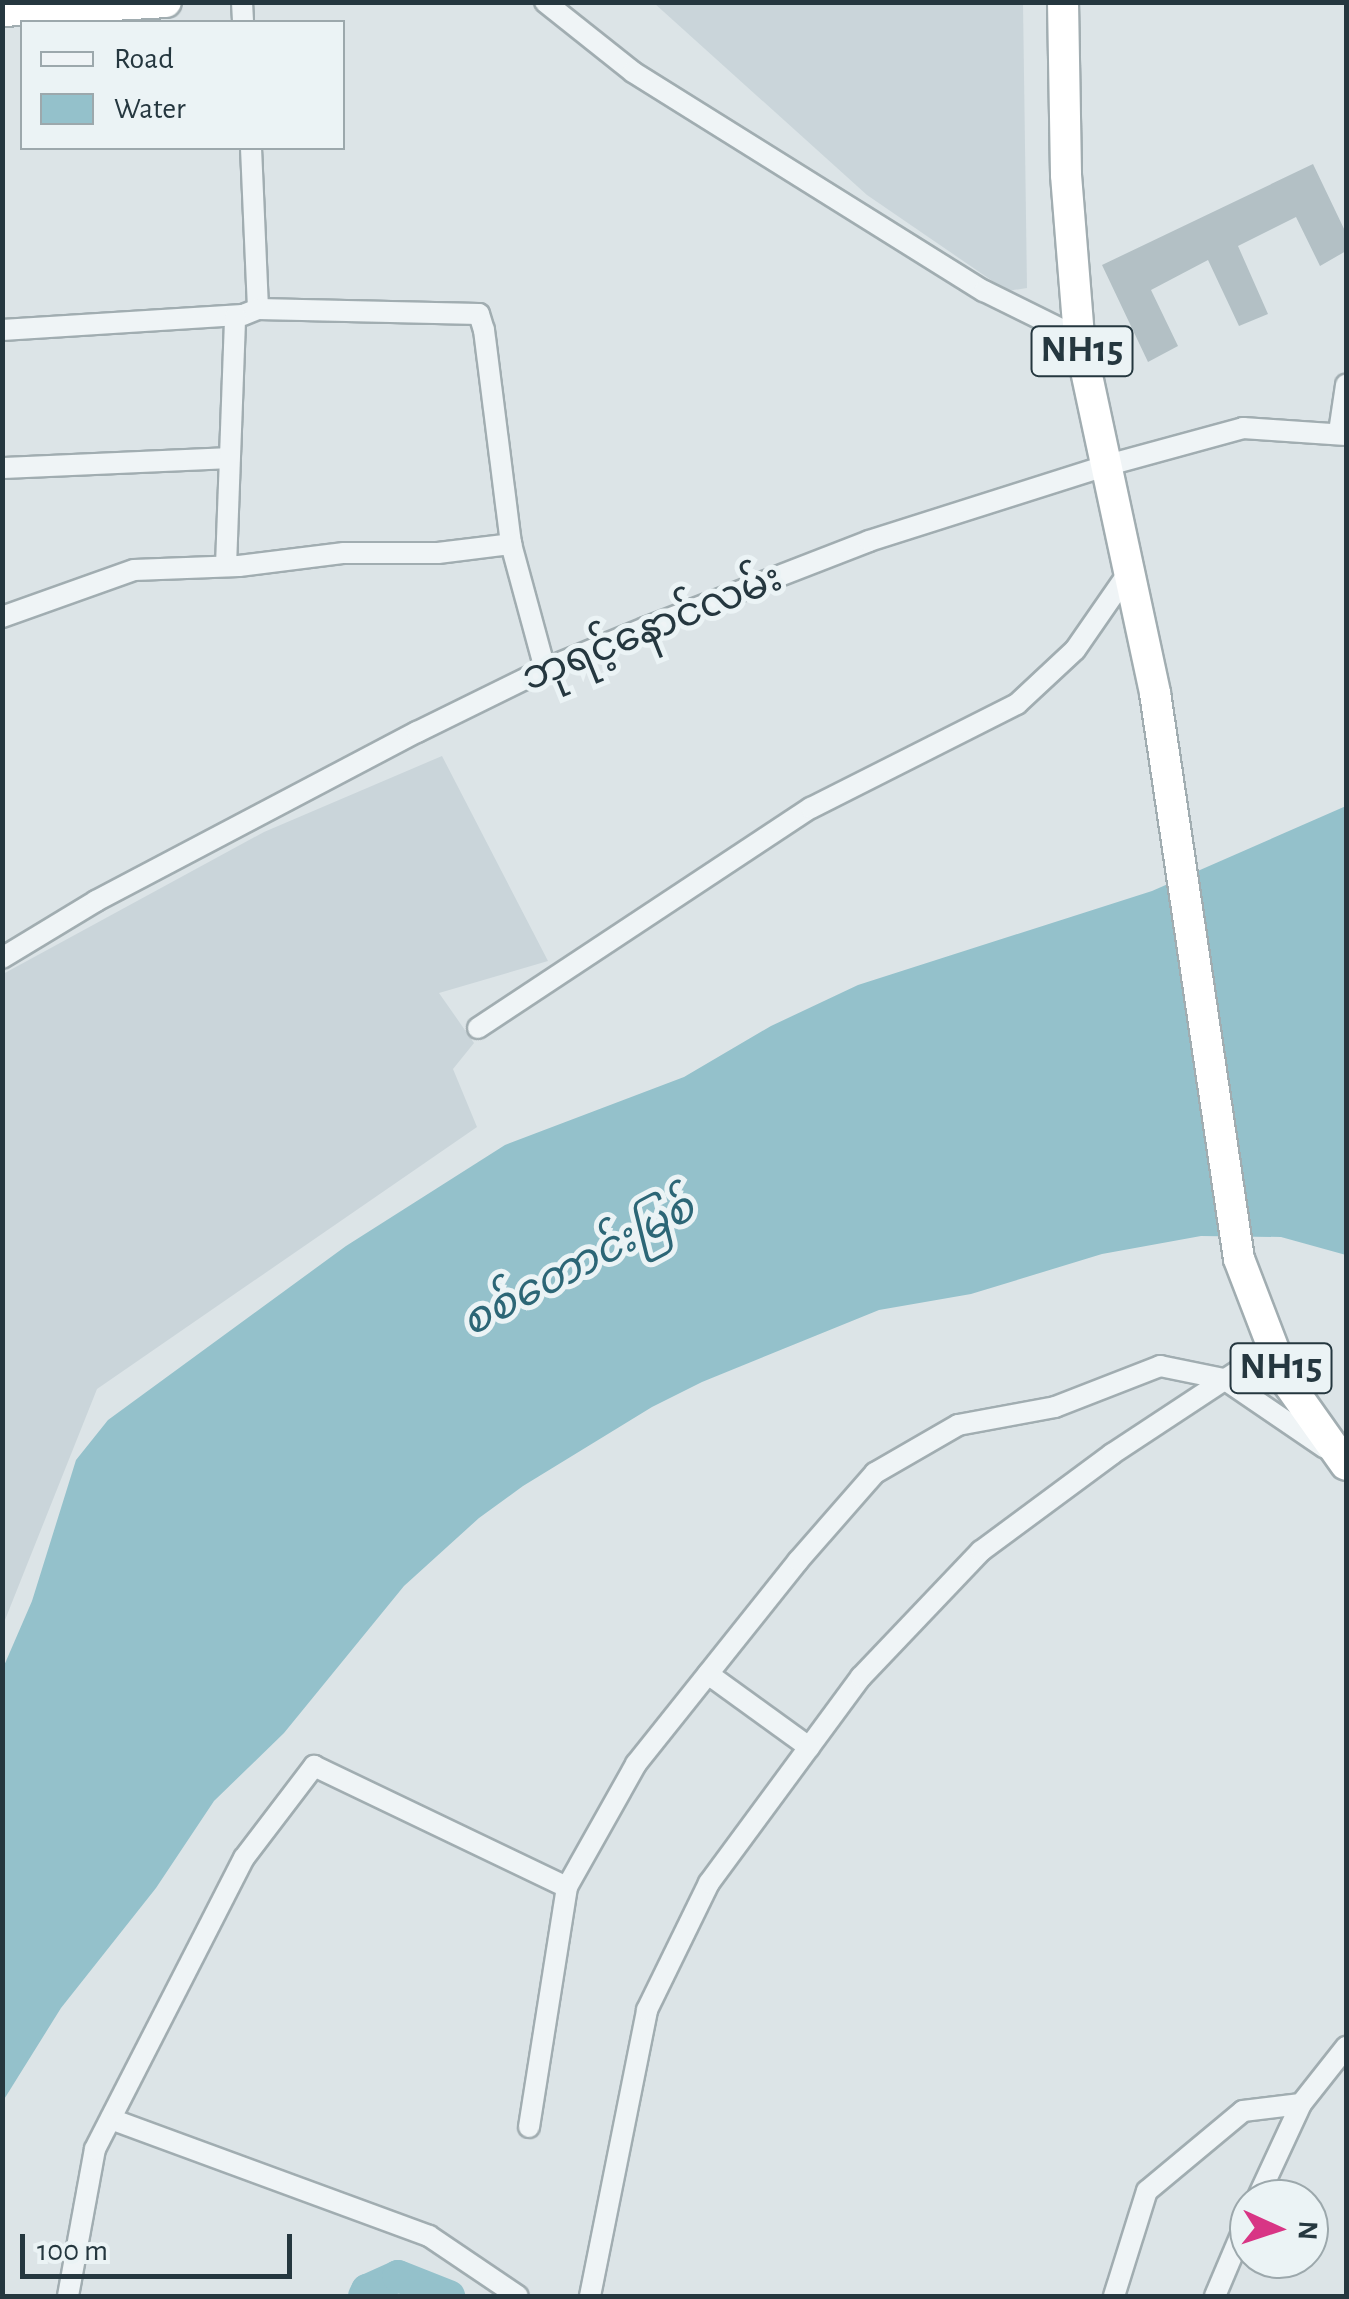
<!DOCTYPE html>
<meta charset="utf-8">
<style>
body{margin:0}
#map{position:relative;width:1349px;height:2299px;overflow:hidden;background:#dce4e7;font-family:"Alegreya Sans","Noto Sans Myanmar",sans-serif}
div>[style]{position:absolute}
.built>*{inset:0;background:#cad5da}
.water>*{inset:0;background:#94c1cb}
.river>*{height:32px;margin:-16px;padding:0 16px;transform-origin:16px;border-radius:16px;background:#94c1cb}
.building>*{inset:0;background:#b3c0c5}
.roads{filter:drop-shadow(2px 0 #a1adb1) drop-shadow(-2px 0 #a1adb1) drop-shadow(0 2px #a1adb1) drop-shadow(0 -2px #a1adb1)}
.minor>*{height:20px;margin:-10px;padding:0 10px;transform-origin:10px;border-radius:10px;background:#eff4f6}
.highway>*{height:30px;margin:-15px;padding:0 15px;transform-origin:15px;border-radius:15px;background:#fff}
span{translate:-50% -50%;white-space:nowrap;text-align:center;line-height:1.15;-webkit-text-stroke:10px #ebf3f5;paint-order:stroke}
.shield-label span{padding:2px 8px;background:#ebf3f5;border:2px solid;border-radius:8px;-webkit-text-stroke-width:0}
.shield-label{font-size:38px;color:#25373f;font-weight:700}
.street-label{font-size:40px;color:#25373f}
.water-label{font-size:42px;color:#2c6676;font-style:italic}
.frame{position:absolute;inset:0;border:5px solid #25373f;pointer-events:none}
.legend{position:absolute;left:20px;top:20px;width:325px;height:130px;box-sizing:border-box;background:#ebf3f5;border:2px solid #9ca8ac;margin:0;padding:12px 18px;list-style:none;font-size:30px;color:#25373f}
.legend li{display:flex;align-items:center;gap:20px;height:50px}
.legend b{width:50px;border:2px solid #9ca8ac}
.north{position:absolute;left:1229px;top:2179px;width:100px;height:100px;box-sizing:border-box;background:#ebf3f5;border:2px solid #9ca8ac;border-radius:50%;rotate:93deg;font-size:28px;font-weight:700;line-height:40px;text-align:center;color:#25373f}
.north::after{content:'';display:block;margin:auto;width:35px;height:45px;background:#d83585;clip-path:polygon(50% 0,100% 100%,50% 72%,0 100%)}
.scale{position:absolute;left:20px;top:2234px;width:272px;height:45px;box-sizing:border-box;border:5px solid #25373f;border-top:0;padding-left:12px;font-size:30px;line-height:35px;white-space:nowrap;color:#25373f;-webkit-text-stroke:8px #ebf3f5;paint-order:stroke}
</style>
<div id="map">
<div class="built">
<div style="clip-path:polygon(654px 3px,1023px 3px,1027px 288px,1007px 291px,867px 195px)"></div>
<div style="clip-path:polygon(442px 756px,548px 961px,439px 993px,474px 1043px,453px 1069px,477px 1127px,97px 1389px,3px 1625px,3px 974px,264px 832px)"></div>
</div>
<div class="water">
<div style="clip-path:polygon(1346px 806px,1346px 1255px,1281px 1237px,1201px 1236px,1102px 1254px,971px 1294px,879px 1310px,702px 1382px,652px 1407px,523px 1486px,479px 1518px,404px 1586px,284px 1733px,214px 1801px,156px 1888px,61px 2008px,3px 2101px,3px 1668px,32px 1601px,76px 1460px,108px 1420px,346px 1246px,505px 1145px,684px 1077px,771px 1026px,858px 985px,1152px 891px)"></div>
</div>
<div class="river">
<div style="left:364px;top:2296px;width:7px;rotate:-63deg"></div>
<div style="left:367px;top:2290px;width:34px;rotate:-24deg"></div>
<div style="left:398px;top:2276px;width:55px;rotate:21.4deg"></div>
</div>
<div class="building">
<div style="clip-path:polygon(1313px 164px,1346px 233px,1346px 251px,1320px 266px,1296px 217px,1238px 246px,1268px 314px,1239px 326px,1208px 260px,1151px 290px,1178px 346px,1148px 362px,1102px 265px)"></div>
</div>
<div class="roads">
<div class="minor">
<div style="left:242px;top:2px;width:20px;rotate:87deg"></div>
<div style="left:545px;top:2px;width:112px;rotate:38.5deg"></div>
<div style="left:633px;top:72px;width:414px;rotate:32deg"></div>
<div style="left:984px;top:291px;width:106px;rotate:26.3deg"></div>
<div style="left:251px;top:148px;width:161px;rotate:87.5deg"></div>
<div style="left:2px;top:330px;width:241px;rotate:-3.6deg"></div>
<div style="left:243px;top:315px;width:16px;rotate:-22deg"></div>
<div style="left:258px;top:309px;width:221px;rotate:1.3deg"></div>
<div style="left:479px;top:314px;width:17px;rotate:73deg"></div>
<div style="left:484px;top:330px;width:216px;rotate:82.8deg"></div>
<div style="left:511px;top:544px;width:130px;rotate:74.8deg"></div>
<div style="left:1339px;top:432px;width:48px;rotate:-81.5deg"></div>
<div style="left:2px;top:468px;width:225px;rotate:-2.5deg"></div>
<div style="left:226px;top:566px;width:250px;rotate:-87.9deg"></div>
<div style="left:2px;top:617px;width:140px;rotate:-19.6deg"></div>
<div style="left:134px;top:570px;width:105px;rotate:-2.2deg"></div>
<div style="left:239px;top:566px;width:106px;rotate:-7.1deg"></div>
<div style="left:344px;top:553px;width:94px"></div>
<div style="left:438px;top:553px;width:74px;rotate:-7deg"></div>
<div style="left:2px;top:958px;width:110px;rotate:-31.2deg"></div>
<div style="left:96px;top:901px;width:363px;rotate:-27.8deg"></div>
<div style="left:417px;top:732px;width:143px;rotate:-26.2deg"></div>
<div style="left:545px;top:669px;width:108px;rotate:-22.3deg"></div>
<div style="left:645px;top:628px;width:240px;rotate:-21.2deg"></div>
<div style="left:869px;top:541px;width:251px;rotate:-17.6deg"></div>
<div style="left:1108px;top:465px;width:140px;rotate:-15.3deg"></div>
<div style="left:1243px;top:428px;width:103px;rotate:3.9deg"></div>
<div style="left:478px;top:1028px;width:399px;rotate:-33.5deg"></div>
<div style="left:811px;top:808px;width:231px;rotate:-26.8deg"></div>
<div style="left:1017px;top:704px;width:79px;rotate:-43deg"></div>
<div style="left:1075px;top:650px;width:98px;rotate:-55.3deg"></div>
<div style="left:708px;top:1674px;width:125px;rotate:35.9deg"></div>
<div style="left:111px;top:2119px;width:339px;rotate:20.2deg"></div>
<div style="left:429px;top:2236px;width:107px;rotate:34deg"></div>
<div style="left:529px;top:2127px;width:243px;rotate:-81deg"></div>
<div style="left:567px;top:1887px;width:141px;rotate:-60.7deg"></div>
<div style="left:636px;top:1764px;width:260px;rotate:-51.4deg"></div>
<div style="left:798px;top:1561px;width:117px;rotate:-48.8deg"></div>
<div style="left:875px;top:1473px;width:96px;rotate:-30deg"></div>
<div style="left:958px;top:1425px;width:99px;rotate:-10.5deg"></div>
<div style="left:1055px;top:1407px;width:113px;rotate:-21.3deg"></div>
<div style="left:1160px;top:1366px;width:65px;rotate:11.5deg"></div>
<div style="left:1224px;top:1379px;width:122px;rotate:34.3deg"></div>
<div style="left:1257px;top:2199px;width:105px;rotate:-65.1deg"></div>
<div style="left:1301px;top:2104px;width:73px;rotate:-51.7deg"></div>
<div style="left:68px;top:2296px;width:149px;rotate:-79.6deg"></div>
<div style="left:95px;top:2149px;width:327px;rotate:-62.9deg"></div>
<div style="left:244px;top:1858px;width:116px;rotate:-52.7deg"></div>
<div style="left:314px;top:1766px;width:280px;rotate:25.6deg"></div>
<div style="left:590px;top:2296px;width:292px;rotate:-78.7deg"></div>
<div style="left:647px;top:2010px;width:141px;rotate:-64deg"></div>
<div style="left:709px;top:1883px;width:256px;rotate:-53.6deg"></div>
<div style="left:861px;top:1677px;width:174px;rotate:-46.4deg"></div>
<div style="left:981px;top:1551px;width:163px;rotate:-36.5deg"></div>
<div style="left:1112px;top:1454px;width:193px;rotate:-33.4deg"></div>
<div style="left:1114px;top:2296px;width:110px;rotate:-72.6deg"></div>
<div style="left:1147px;top:2191px;width:125px;rotate:-39.8deg"></div>
<div style="left:1243px;top:2111px;width:58px;rotate:-6.9deg"></div>
<div style="left:1215px;top:2296px;width:87px;rotate:-67deg"></div>
</div>
<div class="highway">
<div style="left:1063px;top:2px;width:173px;rotate:89deg"></div>
<div style="left:1066px;top:175px;width:164px;rotate:85.4deg"></div>
<div style="left:1079px;top:338px;width:363px;rotate:77.9deg"></div>
<div style="left:1155px;top:693px;width:572px;rotate:81.56deg"></div>
<div style="left:1239px;top:1259px;width:129px;rotate:69deg"></div>
<div style="left:1285px;top:1379px;width:105px;rotate:54.7deg"></div>
<div style="left:2px;top:11px;width:164px;rotate:-3.1deg"></div>
</div>
</div>
<div class="shield-label">
<span style="left:1082px;top:351px">NH15</span>
<span style="left:1281px;top:1368px">NH15</span>
</div>
<div class="street-label">
<span style="left:652px;top:628px;rotate:-22deg">ဘုရင့်နောင်လမ်း</span>
</div>
<div class="water-label">
<span style="left:578px;top:1265px;rotate:-28deg">စစ်တောင်းမြစ်</span>
</div>
<div class="frame"></div>
<ul class="legend">
<li><b style="height:12px;background:#eff4f6"></b>Road</li>
<li><b style="height:28px;background:#94c1cb"></b>Water</li>
</ul>
<div class="north">N</div>
<div class="scale">100 m</div>
</div>
